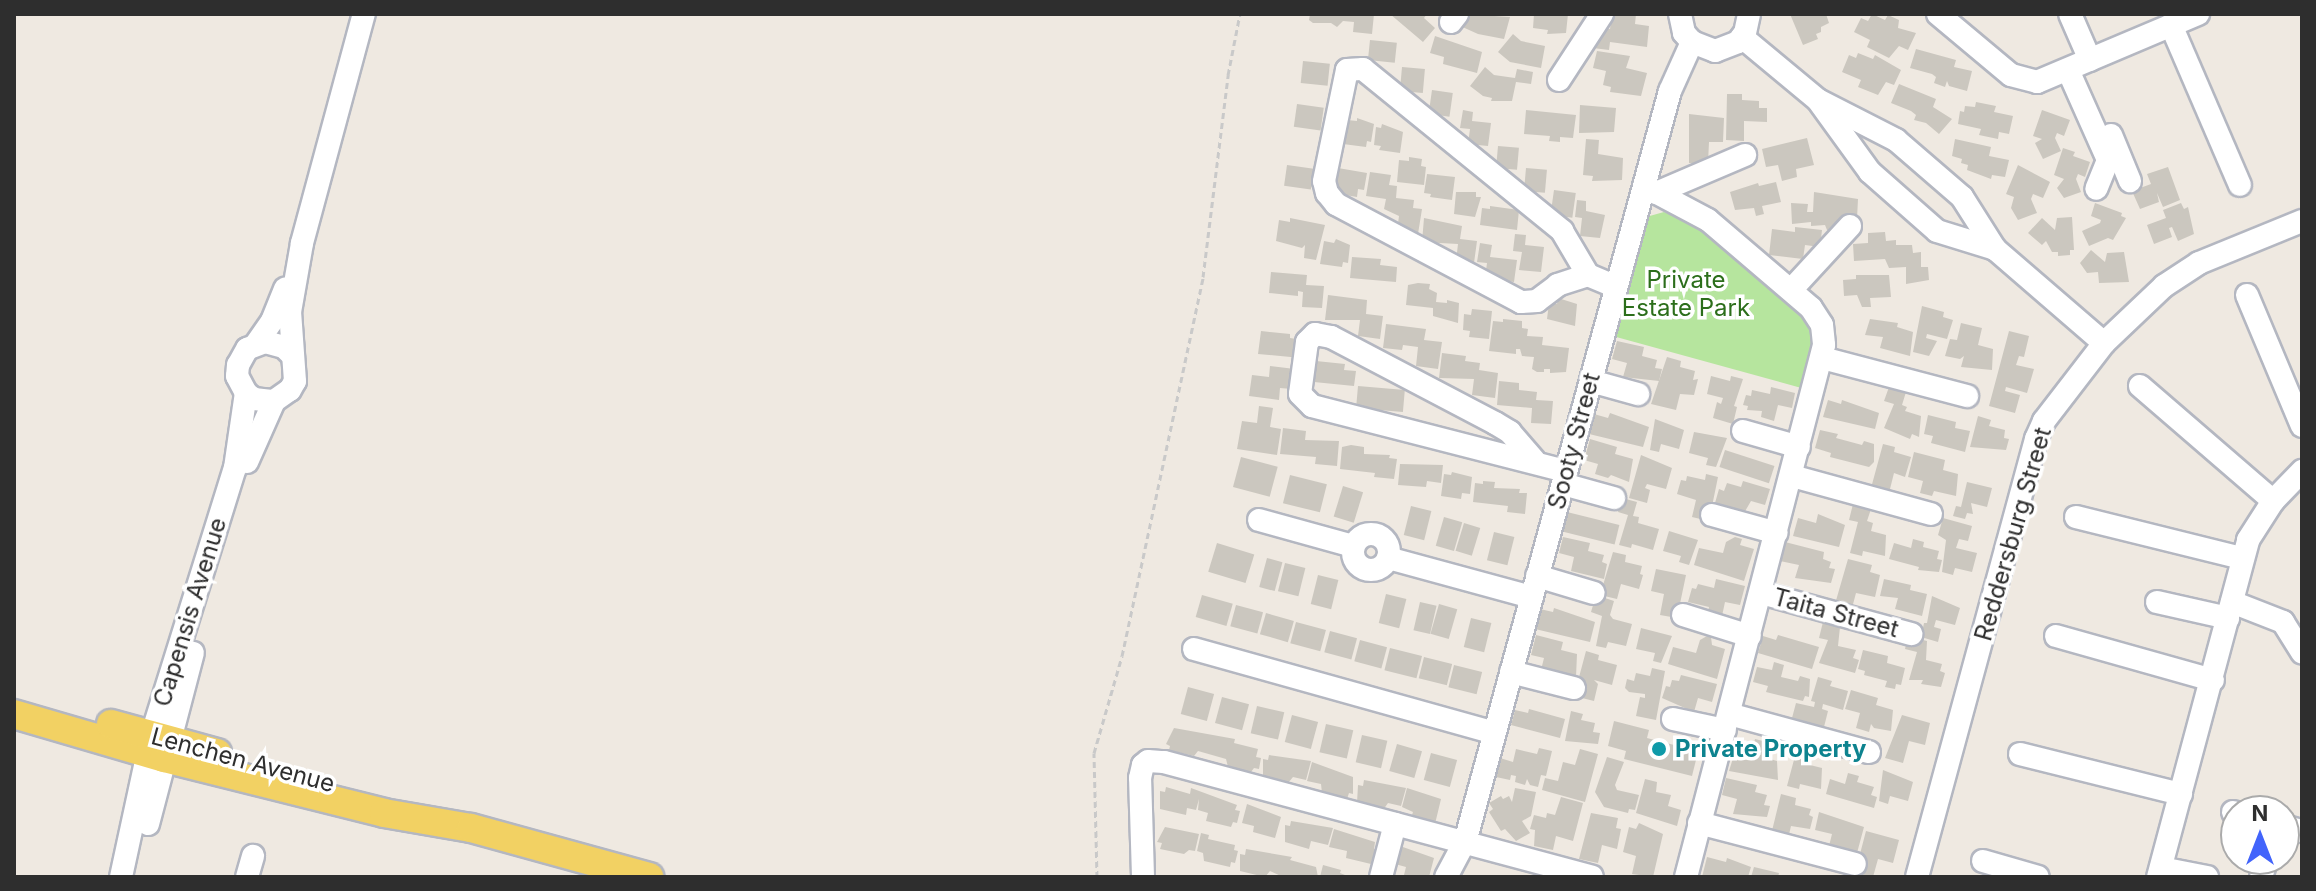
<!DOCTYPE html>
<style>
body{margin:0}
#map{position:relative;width:2316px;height:891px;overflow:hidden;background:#efe9e1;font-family:Inter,sans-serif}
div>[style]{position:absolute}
.green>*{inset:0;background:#b6e59e}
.building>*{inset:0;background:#cbc7bf;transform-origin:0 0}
.path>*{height:3px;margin-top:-1.5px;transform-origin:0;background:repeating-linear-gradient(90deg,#c9c9c9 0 6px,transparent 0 10px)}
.roads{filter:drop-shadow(2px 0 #b4b7c1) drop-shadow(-2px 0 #b4b7c1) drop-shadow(0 2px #b4b7c1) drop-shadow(0 -2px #b4b7c1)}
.minor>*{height:22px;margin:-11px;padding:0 11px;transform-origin:11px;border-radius:11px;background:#fff}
.minor>.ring{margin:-11px;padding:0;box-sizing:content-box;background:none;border:22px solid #fff;border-radius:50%}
.major>*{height:28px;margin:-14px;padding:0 14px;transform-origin:14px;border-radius:14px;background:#f2d163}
.dots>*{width:22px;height:22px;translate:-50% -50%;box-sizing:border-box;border:4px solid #fff;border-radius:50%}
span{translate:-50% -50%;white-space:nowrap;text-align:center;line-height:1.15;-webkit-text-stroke:7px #fff;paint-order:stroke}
.park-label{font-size:24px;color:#2c6e1b}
.street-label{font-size:24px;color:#2e2e2e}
.culture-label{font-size:24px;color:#0d838f;font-weight:700}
.left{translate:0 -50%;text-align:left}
.frame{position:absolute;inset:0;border:16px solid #2e2e2e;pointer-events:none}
.north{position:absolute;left:2220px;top:795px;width:80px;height:80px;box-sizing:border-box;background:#fff;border:2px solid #ababab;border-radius:50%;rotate:0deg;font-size:22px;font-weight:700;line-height:32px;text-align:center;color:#2e2e2e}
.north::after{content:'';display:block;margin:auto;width:28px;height:36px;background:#4264fb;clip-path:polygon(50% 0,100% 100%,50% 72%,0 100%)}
</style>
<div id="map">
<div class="green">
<div style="clip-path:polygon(1664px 212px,1696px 224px,1798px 309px,1815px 338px,1805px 389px,1609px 335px,1646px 217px)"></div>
</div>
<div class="building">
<div style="clip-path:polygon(1310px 14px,1374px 14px,1372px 34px,1353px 32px,1354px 22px,1343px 21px,1337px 27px,1331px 23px,1313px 23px,1309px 20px)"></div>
<div style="clip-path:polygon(1390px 14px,1427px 14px,1424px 18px,1435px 28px,1423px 42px)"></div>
<div style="clip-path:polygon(1463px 14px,1510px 17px,1504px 39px,1478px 34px,1458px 25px)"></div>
<div style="clip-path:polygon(1534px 14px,1568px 14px,1566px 33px,1547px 34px,1548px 30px,1533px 28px)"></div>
<div style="clip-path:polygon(1612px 14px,1636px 14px,1635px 24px,1649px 26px,1647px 47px,1610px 42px,1609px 50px,1593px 48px,1596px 28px,1610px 29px)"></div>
<div style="clip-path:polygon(1790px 14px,1826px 14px,1829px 23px,1821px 27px,1821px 32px,1816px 34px,1818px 39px,1803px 45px)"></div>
<div style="clip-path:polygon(1872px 14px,1885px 20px,1888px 15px,1899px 20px,1898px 28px,1916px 33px,1908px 50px,1899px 46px,1889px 58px,1867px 47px,1870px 40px,1854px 32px,1861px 18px,1868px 21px)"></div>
<div style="clip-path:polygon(1513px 34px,1521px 41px,1545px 46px,1541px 68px,1510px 62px,1498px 52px)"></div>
<div style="clip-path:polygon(1435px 36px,1482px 52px,1477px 73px,1443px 64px,1444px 57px,1430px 53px)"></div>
<div style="left:1370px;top:40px;width:27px;height:20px;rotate:6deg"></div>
<div style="clip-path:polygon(1916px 49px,1956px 60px,1954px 67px,1972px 71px,1967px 91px,1949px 86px,1947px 81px,1945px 87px,1934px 83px,1936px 77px,1932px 74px,1910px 68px)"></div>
<div style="clip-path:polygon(1597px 51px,1630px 56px,1626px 68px,1647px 73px,1641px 96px,1610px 92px,1611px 87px,1603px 85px,1606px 71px,1593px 68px)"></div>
<div style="clip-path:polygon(1858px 53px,1873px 59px,1875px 55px,1901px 70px,1894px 85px,1886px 82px,1878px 95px,1858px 87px,1861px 80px,1842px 72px,1849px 55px,1856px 58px)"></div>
<div style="left:1303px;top:61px;width:27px;height:22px;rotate:6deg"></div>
<div style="left:1402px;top:67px;width:23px;height:24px;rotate:5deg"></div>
<div style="clip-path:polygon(1485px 67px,1494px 75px,1515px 78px,1517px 69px,1533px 72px,1531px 84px,1516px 82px,1512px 101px,1491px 101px,1492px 98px,1483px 96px,1470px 86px)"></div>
<div style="clip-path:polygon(1899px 84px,1936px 99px,1933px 107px,1952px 119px,1939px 134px,1926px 123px,1914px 120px,1916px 115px,1911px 111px,1891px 103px)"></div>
<div style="left:1432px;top:90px;width:21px;height:24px;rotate:8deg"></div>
<div style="clip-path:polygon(1727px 94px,1742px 94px,1742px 100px,1759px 101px,1759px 108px,1767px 108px,1767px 122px,1744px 121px,1744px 141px,1726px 140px)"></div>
<div style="clip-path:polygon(1976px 102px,1996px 106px,1994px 112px,2013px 116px,2009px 134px,1999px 132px,1998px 139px,1979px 135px,1981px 129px,1958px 124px,1960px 111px,1964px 112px,1965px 106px,1975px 107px)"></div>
<div style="left:1297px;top:104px;width:27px;height:23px;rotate:8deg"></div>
<div style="clip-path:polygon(1580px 105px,1616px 108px,1614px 132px,1579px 133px)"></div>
<div style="clip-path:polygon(1463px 110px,1473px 112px,1472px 121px,1491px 123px,1488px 146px,1468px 144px,1470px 129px,1460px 128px)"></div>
<div style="clip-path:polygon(1526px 110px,1576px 115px,1573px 138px,1560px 137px,1560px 142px,1549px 141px,1550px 136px,1524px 134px)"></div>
<div style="clip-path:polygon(2042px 110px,2070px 120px,2064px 136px,2057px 133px,2055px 138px,2061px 151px,2043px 159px,2035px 143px,2042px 139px,2033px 136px)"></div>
<div style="clip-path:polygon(1689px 114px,1724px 118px,1723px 142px,1709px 142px,1708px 163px,1689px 163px)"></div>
<div style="clip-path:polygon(1357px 118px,1374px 124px,1371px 142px,1367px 141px,1366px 147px,1343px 144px,1347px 120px,1357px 121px)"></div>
<div style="clip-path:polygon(1382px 124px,1403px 132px,1400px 153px,1379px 150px,1381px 146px,1374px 145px,1376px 127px,1381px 128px)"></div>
<div style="clip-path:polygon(1807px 138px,1814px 165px,1796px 169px,1797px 177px,1782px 181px,1778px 165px,1766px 167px,1762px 149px)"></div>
<div style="clip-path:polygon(1586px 139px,1599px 140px,1598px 154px,1623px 158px,1622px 180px,1592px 181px,1593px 176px,1583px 175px)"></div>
<div style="clip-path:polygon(1955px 139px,1991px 147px,1989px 156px,2009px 160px,2005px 177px,1992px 175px,1991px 179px,1967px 170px,1968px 165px,1961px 163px,1962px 159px,1952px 156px)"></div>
<div style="left:1498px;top:146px;width:21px;height:22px;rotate:5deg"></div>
<div style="clip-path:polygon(2063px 148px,2075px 152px,2073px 156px,2090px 162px,2085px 177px,2078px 174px,2076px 179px,2081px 192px,2064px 198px,2057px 188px,2064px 179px,2054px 175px)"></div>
<div style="clip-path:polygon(1409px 157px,1422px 159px,1421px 166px,1426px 167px,1424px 185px,1397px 182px,1399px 160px,1409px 161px)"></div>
<div style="left:1287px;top:165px;width:27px;height:21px;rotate:8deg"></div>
<div style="clip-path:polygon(2018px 165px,2050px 182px,2043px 198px,2033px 194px,2031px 199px,2037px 213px,2018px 220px,2011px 208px,2014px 197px,2006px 194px)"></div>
<div style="clip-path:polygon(2168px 167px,2180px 200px,2163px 207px,2157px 193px,2159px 202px,2140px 209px,2132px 191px,2151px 184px,2147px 174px)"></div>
<div style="clip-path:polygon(1338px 168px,1367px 173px,1364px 190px,1358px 189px,1357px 197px,1334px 193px)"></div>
<div style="left:1526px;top:168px;width:21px;height:23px;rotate:5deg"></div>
<div style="clip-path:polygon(1370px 172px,1391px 175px,1389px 185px,1397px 186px,1396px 198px,1414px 200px,1413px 208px,1422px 209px,1418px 234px,1397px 231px,1399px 216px,1384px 209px,1386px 199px,1366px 196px)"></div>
<div style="clip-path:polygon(1427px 174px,1455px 177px,1452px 200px,1430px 197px,1431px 194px,1424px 193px)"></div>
<div style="clip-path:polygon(1776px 182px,1781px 202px,1762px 206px,1764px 214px,1756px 216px,1754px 208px,1735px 210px,1730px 192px,1758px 183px,1759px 186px)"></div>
<div style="left:1554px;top:190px;width:22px;height:25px;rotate:8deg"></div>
<div style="clip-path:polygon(1456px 192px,1476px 192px,1476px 197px,1481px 197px,1475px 217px,1454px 214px)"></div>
<div style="clip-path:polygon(1814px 192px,1858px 199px,1857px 219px,1842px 218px,1842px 231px,1827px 230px,1825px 225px,1811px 226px,1811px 222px,1792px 224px,1791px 203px,1808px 204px,1807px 212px,1813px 212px)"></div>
<div style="clip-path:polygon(1577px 200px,1586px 201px,1586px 211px,1605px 215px,1600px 238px,1580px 236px,1582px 218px,1575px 217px)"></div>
<div style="clip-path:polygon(2095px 203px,2122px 213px,2121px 216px,2126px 218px,2113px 240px,2108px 238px,2089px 246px,2082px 231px,2100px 223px,2101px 220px,2091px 216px)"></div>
<div style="clip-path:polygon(2181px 203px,2184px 209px,2188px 207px,2194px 234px,2178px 241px,2172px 227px,2169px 228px,2172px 237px,2154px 244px,2147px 225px,2166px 218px,2163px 210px)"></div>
<div style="clip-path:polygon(1490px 206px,1519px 210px,1517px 230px,1480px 225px,1482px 208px,1490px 209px)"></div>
<div style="clip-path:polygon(2072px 217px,2074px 250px,2070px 250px,2070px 255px,2058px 256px,2058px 252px,2052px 252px,2046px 241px,2042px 245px,2028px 233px,2042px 218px,2055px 230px,2057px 218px)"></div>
<div style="clip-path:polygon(1290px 218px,1325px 225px,1316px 260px,1304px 258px,1305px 245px,1302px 248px,1276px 241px,1279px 220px,1290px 222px)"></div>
<div style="clip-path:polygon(1424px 218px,1462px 226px,1460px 239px,1477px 241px,1474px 263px,1456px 261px,1458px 244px,1422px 242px)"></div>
<div style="clip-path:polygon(1795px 227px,1822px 230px,1820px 247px,1805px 245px,1803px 259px,1769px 255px,1772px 229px,1795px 232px)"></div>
<div style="clip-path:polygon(1885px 232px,1886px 241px,1896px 240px,1896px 245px,1912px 245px,1913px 253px,1921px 252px,1921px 267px,1928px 267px,1929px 280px,1906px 284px,1906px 267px,1889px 268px,1885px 259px,1854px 261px,1853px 244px,1868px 243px,1868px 233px)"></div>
<div style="clip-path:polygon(1515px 234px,1526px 235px,1525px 245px,1544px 247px,1541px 272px,1519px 270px,1522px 252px,1513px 251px)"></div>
<div style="clip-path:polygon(1336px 239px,1350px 245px,1348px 263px,1343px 262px,1342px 267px,1320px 264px,1324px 241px,1334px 243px)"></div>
<div style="clip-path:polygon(1480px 243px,1492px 245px,1490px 257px,1517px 260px,1514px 282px,1485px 278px,1487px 263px,1477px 262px)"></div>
<div style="clip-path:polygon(2091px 250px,2105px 262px,2107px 253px,2124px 252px,2129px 282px,2099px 283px,2098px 272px,2087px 273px,2080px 263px)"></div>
<div style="clip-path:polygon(1352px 257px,1381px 259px,1380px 265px,1397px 267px,1396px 282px,1350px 278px)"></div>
<div style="clip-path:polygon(1271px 272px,1307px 275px,1306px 285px,1324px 286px,1322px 308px,1302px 307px,1303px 292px,1298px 291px,1298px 296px,1269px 293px)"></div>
<div style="clip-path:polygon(1856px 275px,1889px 275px,1891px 297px,1870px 298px,1871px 307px,1862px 307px,1857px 295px,1844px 296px,1843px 280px,1856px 279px)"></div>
<div style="clip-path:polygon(1418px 283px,1430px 284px,1429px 289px,1437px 293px,1436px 302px,1447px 303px,1447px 300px,1459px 303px,1458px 323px,1433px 316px,1433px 308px,1406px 305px,1408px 285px)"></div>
<div style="clip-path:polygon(1328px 295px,1367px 300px,1366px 314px,1383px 316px,1380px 339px,1358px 336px,1360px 320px,1325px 320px)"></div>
<div style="clip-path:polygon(1558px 298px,1577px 304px,1575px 326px,1547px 319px,1549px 303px,1557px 304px)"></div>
<div style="clip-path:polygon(1922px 306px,1944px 312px,1943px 317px,1953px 320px,1947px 339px,1927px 334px,1926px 338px,1937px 341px,1929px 356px,1913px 352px)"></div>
<div style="clip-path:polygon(1472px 309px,1492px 311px,1489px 339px,1469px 337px,1470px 331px,1463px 330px,1464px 314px,1471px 315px)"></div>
<div style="clip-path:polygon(1503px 319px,1522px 321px,1522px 328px,1528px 329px,1527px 336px,1543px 337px,1542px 345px,1569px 348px,1566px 372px,1550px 373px,1550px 369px,1544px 369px,1544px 372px,1537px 372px,1532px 369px,1534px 357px,1522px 356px,1520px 349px,1516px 349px,1516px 354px,1489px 351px,1493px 321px,1503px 322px)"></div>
<div style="clip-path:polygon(1870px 319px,1898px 323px,1897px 327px,1913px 332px,1910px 356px,1880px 348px,1883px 337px,1865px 335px)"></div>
<div style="clip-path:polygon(1961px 323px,1982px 328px,1978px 345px,1993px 349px,1992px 370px,1961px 367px,1964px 356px,1960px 359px,1945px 356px,1950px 339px,1957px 340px)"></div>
<div style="clip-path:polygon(1386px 324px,1426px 329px,1424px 340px,1442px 342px,1438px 369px,1416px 366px,1418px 347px,1403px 345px,1402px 350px,1383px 348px)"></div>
<div style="clip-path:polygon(1261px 331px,1290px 334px,1290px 338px,1303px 340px,1301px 358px,1258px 354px)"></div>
<div style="clip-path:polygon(2009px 331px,2029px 336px,2024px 357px,2019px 356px,2016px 365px,2034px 369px,2027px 393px,2006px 387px,2005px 391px,2020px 395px,2015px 413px,1989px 406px)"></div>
<div style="clip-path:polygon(1617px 341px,1644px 347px,1642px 356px,1657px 360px,1655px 368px,1662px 369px,1659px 381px,1623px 377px,1627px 363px,1612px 359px)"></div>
<div style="clip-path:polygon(1442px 353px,1466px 356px,1465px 361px,1480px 363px,1479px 370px,1498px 373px,1495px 398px,1472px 395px,1474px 379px,1439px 378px)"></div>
<div style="clip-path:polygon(1667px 357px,1681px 361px,1680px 367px,1695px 371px,1693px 380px,1698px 379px,1694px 395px,1680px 394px,1676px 410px,1651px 404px)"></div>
<div style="clip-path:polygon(1316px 361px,1345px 364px,1344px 370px,1356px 371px,1354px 386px,1314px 382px)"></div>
<div style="clip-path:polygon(1270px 366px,1295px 369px,1292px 389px,1280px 388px,1279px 400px,1249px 396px,1252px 375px,1269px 377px)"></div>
<div style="clip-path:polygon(1711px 376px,1730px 381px,1731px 376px,1743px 379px,1734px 406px,1737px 407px,1733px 424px,1713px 418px,1717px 402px,1721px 404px,1723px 398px,1707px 394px)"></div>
<div style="clip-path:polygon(1499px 381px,1519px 383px,1519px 390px,1537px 392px,1536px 400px,1553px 401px,1551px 424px,1531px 423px,1532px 408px,1497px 405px)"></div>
<div style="left:1358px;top:386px;width:47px;height:22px;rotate:5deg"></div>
<div style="clip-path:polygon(1771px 387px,1795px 393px,1792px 408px,1778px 405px,1774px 421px,1761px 417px,1762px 411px,1747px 410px,1748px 406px,1743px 405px,1746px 395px,1751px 396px,1752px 390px,1770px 394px)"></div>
<div style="clip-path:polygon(1889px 387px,1906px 392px,1902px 405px,1907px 407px,1905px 411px,1921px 416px,1919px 437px,1912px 434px,1910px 439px,1884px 428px,1894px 404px,1884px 401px)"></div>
<div style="clip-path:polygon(1828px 400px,1841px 404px,1842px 400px,1879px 413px,1875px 429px,1823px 417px)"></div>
<div style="clip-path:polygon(1259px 406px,1273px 408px,1270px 427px,1281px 429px,1277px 455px,1237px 449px,1242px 421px,1257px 423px)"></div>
<div style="clip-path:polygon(1610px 413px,1649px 427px,1643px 447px,1589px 434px,1594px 414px,1608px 418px)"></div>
<div style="clip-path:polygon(1928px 415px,1956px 422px,1955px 428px,1970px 431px,1965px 452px,1931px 443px,1933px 436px,1924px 434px)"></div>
<div style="clip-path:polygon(1978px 416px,1991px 420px,1989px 426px,2005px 430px,2004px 438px,2009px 439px,2006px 450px,1970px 447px)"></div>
<div style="clip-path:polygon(1655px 419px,1684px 430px,1679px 449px,1661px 444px,1659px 452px,1650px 450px)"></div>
<div style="clip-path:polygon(1283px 428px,1306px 431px,1305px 440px,1339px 441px,1337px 466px,1315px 464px,1316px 457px,1280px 454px)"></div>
<div style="clip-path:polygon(1820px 430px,1838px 434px,1836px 438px,1862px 445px,1864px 441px,1874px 444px,1874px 462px,1869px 467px,1830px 457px,1831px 453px,1815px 448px)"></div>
<div style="clip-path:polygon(1694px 432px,1727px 438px,1716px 467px,1706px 465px,1708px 458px,1689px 453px)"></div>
<div style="clip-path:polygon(1590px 439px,1617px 447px,1615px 454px,1633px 459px,1629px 482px,1611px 475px,1608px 478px,1595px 474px,1598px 464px,1584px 460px)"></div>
<div style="clip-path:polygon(1883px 444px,1895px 447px,1894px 452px,1911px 457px,1905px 477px,1894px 473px,1889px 493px,1871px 488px)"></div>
<div style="clip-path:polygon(1351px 445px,1364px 447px,1364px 454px,1390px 455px,1389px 458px,1397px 459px,1394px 479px,1374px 477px,1375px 473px,1340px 469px,1342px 447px)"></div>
<div style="left:1725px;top:450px;width:52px;height:18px;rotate:18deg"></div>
<div style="clip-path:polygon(1914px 452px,1945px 460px,1943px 470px,1958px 474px,1956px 496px,1934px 491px,1932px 496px,1920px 493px,1923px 481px,1908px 477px)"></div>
<div style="clip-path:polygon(1641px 455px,1672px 468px,1666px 489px,1647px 484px,1645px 488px,1650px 490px,1647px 503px,1629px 498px)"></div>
<div style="left:1241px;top:457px;width:38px;height:31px;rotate:15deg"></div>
<div style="clip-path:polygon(1400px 464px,1443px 465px,1441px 483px,1427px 481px,1426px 487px,1398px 485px)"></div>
<div style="clip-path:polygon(1452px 472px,1472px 477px,1470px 494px,1462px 493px,1461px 499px,1441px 496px,1444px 474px,1451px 475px)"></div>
<div style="clip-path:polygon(1706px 474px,1718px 477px,1709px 521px,1692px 517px,1696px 500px,1677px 494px,1681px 480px,1686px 481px,1687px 476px,1705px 480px)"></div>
<div style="left:1290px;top:475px;width:38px;height:29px;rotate:14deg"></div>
<div style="clip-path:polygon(1483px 481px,1495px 482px,1494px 488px,1520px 489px,1519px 493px,1527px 493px,1525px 514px,1507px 512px,1508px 506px,1473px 502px,1475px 483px,1483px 484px)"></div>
<div style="clip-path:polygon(1743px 481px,1770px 489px,1765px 505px,1751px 501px,1744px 513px,1715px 503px,1719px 489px,1724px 491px,1727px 483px,1741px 487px)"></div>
<div style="clip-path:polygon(1967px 482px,1992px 488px,1987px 507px,1971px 503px,1973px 514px,1967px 513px,1965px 519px,1953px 516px,1956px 506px,1961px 507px)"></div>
<div style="left:1343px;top:486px;width:21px;height:32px;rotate:17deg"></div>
<div style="clip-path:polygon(1622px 498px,1637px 502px,1633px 516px,1639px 517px,1638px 523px,1659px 529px,1653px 550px,1632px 544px,1631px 548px,1619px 545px,1628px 515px,1618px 512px)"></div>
<div style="clip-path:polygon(1853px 504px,1871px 509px,1867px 521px,1873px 523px,1871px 531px,1886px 535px,1885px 556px,1863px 551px,1862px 556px,1850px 553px,1858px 522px,1849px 520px)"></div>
<div style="left:1411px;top:506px;width:21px;height:30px;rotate:14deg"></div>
<div style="left:1567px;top:512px;width:54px;height:20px;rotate:14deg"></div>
<div style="clip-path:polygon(1818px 514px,1845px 525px,1839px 547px,1793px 536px,1798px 518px,1816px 523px)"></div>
<div style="left:1444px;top:517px;width:19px;height:30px;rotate:16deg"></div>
<div style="clip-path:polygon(1943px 518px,1972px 526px,1968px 541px,1959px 539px,1956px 548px,1977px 553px,1972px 572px,1955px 568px,1953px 575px,1942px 572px,1946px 540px,1938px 535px)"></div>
<div style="left:1464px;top:523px;width:17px;height:29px;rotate:17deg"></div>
<div style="clip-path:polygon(1669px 531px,1698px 540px,1689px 565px,1679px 562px,1681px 556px,1663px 551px)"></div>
<div style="left:1494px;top:532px;width:21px;height:29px;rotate:14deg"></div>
<div style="clip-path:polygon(1563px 537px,1590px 543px,1588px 551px,1604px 555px,1602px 562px,1607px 564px,1604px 579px,1571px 571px,1574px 557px,1559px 553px)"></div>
<div style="clip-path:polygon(1735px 537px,1742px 539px,1740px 545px,1754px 549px,1744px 581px,1694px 565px,1699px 548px,1723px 553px,1726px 542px)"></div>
<div style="clip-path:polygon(1913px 539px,1924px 542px,1923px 547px,1939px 551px,1937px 559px,1942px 560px,1939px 572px,1918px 570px,1919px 567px,1889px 559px,1894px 543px,1911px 548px)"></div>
<div style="clip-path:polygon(1785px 542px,1824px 552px,1823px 559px,1831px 562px,1829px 568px,1835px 569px,1831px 583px,1795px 578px,1799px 565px,1780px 561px)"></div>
<div style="left:1217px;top:543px;width:39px;height:30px;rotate:17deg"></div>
<div style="clip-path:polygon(1613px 552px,1626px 555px,1625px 562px,1642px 566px,1640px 574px,1643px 575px,1639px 589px,1621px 584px,1617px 599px,1600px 595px)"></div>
<div style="left:1267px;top:558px;width:16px;height:30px;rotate:15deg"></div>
<div style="clip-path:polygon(1848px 559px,1872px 565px,1870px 572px,1880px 575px,1875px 597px,1856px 593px,1852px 608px,1835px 604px)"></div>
<div style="left:1285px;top:563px;width:21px;height:29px;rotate:14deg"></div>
<div style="clip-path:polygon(1656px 569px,1686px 575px,1677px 618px,1660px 615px,1664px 594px,1651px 591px)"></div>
<div style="left:1318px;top:575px;width:21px;height:30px;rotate:14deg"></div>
<div style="clip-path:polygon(1716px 579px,1745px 586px,1740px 605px,1725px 602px,1722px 616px,1708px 612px,1709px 607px,1688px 602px,1692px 588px,1696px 589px,1698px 584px,1714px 588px)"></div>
<div style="clip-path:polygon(1884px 579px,1911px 585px,1910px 590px,1927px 594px,1922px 616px,1895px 609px,1898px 598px,1880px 596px)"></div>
<div style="left:1386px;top:594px;width:21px;height:30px;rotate:14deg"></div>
<div style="left:1202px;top:595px;width:32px;height:23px;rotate:16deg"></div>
<div style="clip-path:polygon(1596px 595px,1614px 601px,1610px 615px,1613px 619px,1632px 624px,1626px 646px,1608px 642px,1606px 648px,1596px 646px,1602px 616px,1591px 612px)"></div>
<div style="clip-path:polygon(1932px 596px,1960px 608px,1955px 625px,1936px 620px,1934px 627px,1941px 629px,1938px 642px,1921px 637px,1924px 623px,1927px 623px)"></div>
<div style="left:1420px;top:602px;width:17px;height:29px;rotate:13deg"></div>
<div style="left:1439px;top:604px;width:19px;height:31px;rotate:16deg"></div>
<div style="left:1236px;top:605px;width:28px;height:22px;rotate:15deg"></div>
<div style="clip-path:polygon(1554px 608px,1595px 622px,1590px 642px,1535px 629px,1540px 609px,1553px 612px)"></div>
<div style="left:1266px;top:613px;width:29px;height:22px;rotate:16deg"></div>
<div style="left:1471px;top:618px;width:21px;height:30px;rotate:14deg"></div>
<div style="left:1296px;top:622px;width:31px;height:22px;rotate:15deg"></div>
<div style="clip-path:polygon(1823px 622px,1840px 627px,1838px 646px,1856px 650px,1853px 658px,1859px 660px,1855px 673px,1819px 663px,1828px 640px,1819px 638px)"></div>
<div style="clip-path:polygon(1641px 628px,1672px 636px,1661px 663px,1653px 661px,1655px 653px,1636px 649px)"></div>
<div style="left:1330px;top:631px;width:28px;height:22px;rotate:15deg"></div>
<div style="clip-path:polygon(1536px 635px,1563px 642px,1561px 650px,1577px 654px,1576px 677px,1541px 670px,1544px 658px,1531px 655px)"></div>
<div style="clip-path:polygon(1778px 635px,1819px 647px,1812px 669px,1758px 653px,1763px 636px,1776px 640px)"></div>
<div style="clip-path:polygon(1707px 636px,1711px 637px,1712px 645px,1725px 649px,1717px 679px,1668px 664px,1673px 647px,1696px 653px,1700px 640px)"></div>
<div style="clip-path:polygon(1908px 636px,1927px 641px,1926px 660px,1942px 664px,1940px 671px,1945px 673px,1941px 687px,1921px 684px,1923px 680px,1909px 680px,1917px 652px,1905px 649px)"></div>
<div style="left:1360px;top:640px;width:28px;height:22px;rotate:15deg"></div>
<div style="left:1390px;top:648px;width:33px;height:23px;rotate:14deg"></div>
<div style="clip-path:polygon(1863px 650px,1888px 656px,1887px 663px,1905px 668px,1901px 685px,1896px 684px,1895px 689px,1885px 687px,1887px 681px,1864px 675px,1865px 671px,1858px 669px)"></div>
<div style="clip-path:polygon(1586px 651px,1599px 655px,1598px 660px,1617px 665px,1612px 685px,1594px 680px,1598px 684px,1594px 701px,1574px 696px)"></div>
<div style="left:1424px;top:657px;width:29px;height:22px;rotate:14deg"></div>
<div style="clip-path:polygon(1774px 662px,1784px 665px,1781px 677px,1798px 681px,1800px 676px,1810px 679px,1809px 697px,1805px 696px,1803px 701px,1766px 692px,1768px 686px,1753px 682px,1757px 667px,1772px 670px)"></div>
<div style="left:1454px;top:665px;width:29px;height:23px;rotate:14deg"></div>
<div style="clip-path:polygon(1652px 668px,1665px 671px,1656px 720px,1636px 716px,1640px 697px,1645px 698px,1645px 694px,1629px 692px,1625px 688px,1627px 679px,1634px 681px,1636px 673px,1650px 676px)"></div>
<div style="clip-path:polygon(1681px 675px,1717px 684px,1712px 702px,1698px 698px,1694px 712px,1662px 698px,1666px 686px,1670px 687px,1672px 680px,1679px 681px)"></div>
<div style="clip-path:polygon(1818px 677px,1832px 681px,1830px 686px,1848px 691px,1843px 710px,1823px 704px,1822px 709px,1828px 711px,1824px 727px,1792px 718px,1796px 703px,1814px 707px,1815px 702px,1811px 701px)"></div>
<div style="left:1188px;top:687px;width:27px;height:28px;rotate:15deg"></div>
<div style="clip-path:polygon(1851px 690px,1878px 698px,1876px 705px,1893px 710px,1891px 731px,1874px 728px,1871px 724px,1869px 732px,1856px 728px,1860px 713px,1845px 709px)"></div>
<div style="left:1222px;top:697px;width:28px;height:27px;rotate:15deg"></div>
<div style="left:1257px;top:706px;width:28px;height:28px;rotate:13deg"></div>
<div style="clip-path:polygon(1529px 709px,1565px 719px,1560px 738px,1511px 725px,1515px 710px,1528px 713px)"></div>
<div style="clip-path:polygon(1571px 711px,1583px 714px,1581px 720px,1595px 723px,1593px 732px,1600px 733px,1598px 744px,1565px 741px)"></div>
<div style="left:1292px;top:715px;width:27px;height:28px;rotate:15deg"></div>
<div style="clip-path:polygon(1902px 715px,1930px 723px,1925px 745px,1909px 741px,1903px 763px,1885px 758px)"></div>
<div style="clip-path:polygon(1614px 721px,1649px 730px,1647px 738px,1682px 747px,1684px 740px,1700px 744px,1692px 776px,1624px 759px,1626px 751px,1608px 746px)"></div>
<div style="left:1326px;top:724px;width:28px;height:29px;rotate:13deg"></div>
<div style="clip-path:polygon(1174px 728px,1235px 739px,1234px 743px,1258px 749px,1256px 757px,1261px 758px,1259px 769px,1254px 768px,1251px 772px,1228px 767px,1226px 759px,1198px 751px,1194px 756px,1169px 750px,1170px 746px,1166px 744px)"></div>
<div style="left:1362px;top:735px;width:26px;height:28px;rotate:13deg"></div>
<div style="clip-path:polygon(1789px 737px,1807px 742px,1803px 757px,1808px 758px,1806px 764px,1822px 768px,1821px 789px,1800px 784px,1799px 789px,1787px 786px,1795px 756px,1785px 754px)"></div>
<div style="clip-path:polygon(1755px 739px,1767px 742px,1763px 757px,1777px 761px,1778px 780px,1729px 771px,1734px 755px,1751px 756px)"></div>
<div style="left:1397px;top:744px;width:26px;height:28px;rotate:16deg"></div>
<div style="clip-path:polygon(1539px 748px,1552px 751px,1546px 776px,1541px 775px,1538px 787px,1530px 785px,1527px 779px,1525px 785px,1515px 782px,1516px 776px,1511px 775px,1510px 780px,1496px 777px,1500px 758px,1513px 762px,1516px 749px,1537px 754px)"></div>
<div style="clip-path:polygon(1580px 749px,1598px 754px,1585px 802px,1542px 790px,1545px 778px,1558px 781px,1563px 762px,1575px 765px)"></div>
<div style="left:1431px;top:753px;width:27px;height:28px;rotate:15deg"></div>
<div style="clip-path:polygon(1269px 755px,1311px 761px,1306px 780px,1293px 777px,1288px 783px,1263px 777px,1263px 759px,1268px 760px)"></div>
<div style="clip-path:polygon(1607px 757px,1624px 762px,1615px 785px,1617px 790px,1639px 795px,1635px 810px,1629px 809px,1628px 813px,1604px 807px,1595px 792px)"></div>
<div style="clip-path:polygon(1312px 762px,1353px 777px,1353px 794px,1349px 793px,1347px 799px,1322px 793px,1321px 784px,1307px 781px)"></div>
<div style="clip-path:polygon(1883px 770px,1913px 782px,1908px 801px,1890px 796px,1888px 804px,1879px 801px)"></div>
<div style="clip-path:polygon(1848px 773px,1859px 776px,1857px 782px,1874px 787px,1871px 795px,1877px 797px,1874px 808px,1826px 794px,1830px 779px,1845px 784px)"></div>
<div style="clip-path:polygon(1726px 778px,1757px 785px,1755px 792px,1767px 795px,1764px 805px,1770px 806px,1767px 817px,1733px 814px,1737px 799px,1722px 795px)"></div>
<div style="clip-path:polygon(1645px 779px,1657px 782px,1656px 792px,1671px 795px,1668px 806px,1681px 810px,1677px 826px,1636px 813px)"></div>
<div style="clip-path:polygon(1364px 780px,1406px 788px,1401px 806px,1388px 803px,1383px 810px,1357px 803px,1358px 785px,1363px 786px)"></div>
<div style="clip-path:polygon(1166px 787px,1190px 794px,1191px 788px,1237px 805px,1235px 810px,1240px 811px,1237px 823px,1233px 822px,1231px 827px,1206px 821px,1208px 813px,1198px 810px,1199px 799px,1196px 810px,1187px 808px,1186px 815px,1160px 809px,1160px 791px,1165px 792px)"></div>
<div style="clip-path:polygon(1407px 788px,1441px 799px,1435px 824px,1411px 818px,1413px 812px,1402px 807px)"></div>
<div style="clip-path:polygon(1515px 788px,1536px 792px,1531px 816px,1522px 821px,1530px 833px,1516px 841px,1505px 829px,1501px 831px,1489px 812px,1493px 809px,1489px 803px,1501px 796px,1503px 799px,1509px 796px,1512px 802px)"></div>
<div style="clip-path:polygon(1781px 794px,1796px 798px,1795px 805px,1811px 809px,1809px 815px,1813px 817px,1810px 829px,1791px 826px,1787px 843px,1770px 839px)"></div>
<div style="clip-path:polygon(1561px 797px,1583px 803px,1573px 841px,1556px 836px,1553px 850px,1534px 846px,1535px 830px,1530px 829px,1534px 815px,1546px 818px,1547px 813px,1555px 815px)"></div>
<div style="clip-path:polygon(1247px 804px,1281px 817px,1275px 838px,1253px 832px,1254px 826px,1242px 823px)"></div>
<div style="clip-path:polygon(1819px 812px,1864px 827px,1857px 853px,1829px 846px,1832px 834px,1815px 830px)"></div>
<div style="clip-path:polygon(1591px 813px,1618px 818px,1616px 828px,1621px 829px,1617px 849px,1602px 845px,1598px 863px,1579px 859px)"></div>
<div style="clip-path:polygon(1291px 821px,1333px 828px,1328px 845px,1311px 841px,1309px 849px,1285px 842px,1285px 825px,1290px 826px)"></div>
<div style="clip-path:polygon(1639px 823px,1663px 834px,1653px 877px,1632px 874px,1636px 856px,1623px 852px,1629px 827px,1636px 829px)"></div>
<div style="clip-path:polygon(1165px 827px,1199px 834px,1195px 851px,1189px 850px,1184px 854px,1160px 849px,1162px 843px,1157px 842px)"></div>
<div style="clip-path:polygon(1334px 829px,1375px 842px,1374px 849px,1379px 850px,1376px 861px,1372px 860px,1371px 864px,1346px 858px,1347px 851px,1329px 847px)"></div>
<div style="clip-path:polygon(1866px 831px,1899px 840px,1893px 863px,1878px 859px,1873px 877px,1855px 873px)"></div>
<div style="clip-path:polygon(1201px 833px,1209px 835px,1208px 839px,1235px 845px,1234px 850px,1238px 851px,1235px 863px,1231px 862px,1230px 867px,1204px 861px,1203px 853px,1197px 851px)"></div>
<div style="clip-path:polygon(1400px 846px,1434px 858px,1429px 877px,1404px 875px,1406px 867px,1395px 864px)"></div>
<div style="clip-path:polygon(1246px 849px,1292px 857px,1290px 860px,1316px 867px,1318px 877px,1283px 877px,1270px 871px,1265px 877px,1240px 871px,1240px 854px,1245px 855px)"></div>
<div style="clip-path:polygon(1707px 857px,1726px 862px,1727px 858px,1751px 867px,1748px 877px,1702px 877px)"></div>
<div style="clip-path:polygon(1323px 865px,1341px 870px,1340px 873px,1350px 877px,1320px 877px)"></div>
<div style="clip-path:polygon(1754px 867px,1779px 873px,1778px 877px,1751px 877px)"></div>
</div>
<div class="path">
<div style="left:1097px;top:877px;width:124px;rotate:-91.4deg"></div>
<div style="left:1094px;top:753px;width:101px;rotate:-73.9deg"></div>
<div style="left:1122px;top:656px;width:388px;rotate:-77.9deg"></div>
<div style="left:1203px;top:277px;width:204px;rotate:-82.9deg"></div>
<div style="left:1228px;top:75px;width:62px;rotate:-78.9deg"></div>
</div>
<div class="roads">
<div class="minor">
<div style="left:1680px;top:14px;width:19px;rotate:78deg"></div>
<div style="left:1684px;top:33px;width:12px;rotate:48deg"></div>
<div style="left:1692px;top:42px;width:25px;rotate:21deg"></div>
<div style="left:1715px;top:51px;width:25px;rotate:-21deg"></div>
<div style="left:1738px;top:42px;width:11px;rotate:-52deg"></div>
<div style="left:1745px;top:33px;width:19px;rotate:-78deg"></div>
<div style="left:1938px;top:14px;width:95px;rotate:39.9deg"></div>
<div style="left:2011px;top:75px;width:27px;rotate:15deg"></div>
<div style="left:2037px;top:82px;width:175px;rotate:-22.9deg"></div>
<div style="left:2070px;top:14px;width:50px;rotate:66.5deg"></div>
<div style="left:1451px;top:22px;width:10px;rotate:-53deg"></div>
<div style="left:2171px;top:25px;width:174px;rotate:66.7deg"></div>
<div style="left:1742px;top:37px;width:99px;rotate:39.7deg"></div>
<div style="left:1818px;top:100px;width:88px;rotate:27.1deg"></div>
<div style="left:1896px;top:140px;width:87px;rotate:40.8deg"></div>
<div style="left:1962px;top:197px;width:62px;rotate:57.6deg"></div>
<div style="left:1995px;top:249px;width:144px;rotate:40.8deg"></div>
<div style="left:2068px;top:70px;width:98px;rotate:66deg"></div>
<div style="left:2108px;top:160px;width:31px;rotate:112deg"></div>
<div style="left:1559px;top:80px;width:79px;rotate:-56.9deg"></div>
<div style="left:1820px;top:103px;width:85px;rotate:54.1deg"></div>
<div style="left:1870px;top:172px;width:89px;rotate:41.4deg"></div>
<div style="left:1937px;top:231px;width:61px;rotate:17.2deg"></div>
<div style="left:2111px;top:135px;width:50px;rotate:67.6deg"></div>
<div style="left:1644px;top:186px;width:72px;rotate:28deg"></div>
<div style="left:1708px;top:220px;width:135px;rotate:40.5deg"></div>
<div style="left:1811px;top:308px;width:20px;rotate:57deg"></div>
<div style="left:1822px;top:325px;width:20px;rotate:84deg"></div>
<div style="left:1824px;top:345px;width:550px;rotate:104.54deg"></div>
<div style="left:1656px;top:193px;width:97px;rotate:-23.1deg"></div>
<div style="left:1588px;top:275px;width:32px;rotate:162deg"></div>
<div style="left:1558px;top:285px;width:26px;rotate:143deg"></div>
<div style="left:1537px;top:301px;width:16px;rotate:176deg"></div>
<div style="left:1521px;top:302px;width:209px;rotate:-152.1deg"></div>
<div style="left:1336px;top:204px;width:14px;rotate:-129deg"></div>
<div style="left:1327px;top:193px;width:12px;rotate:-104deg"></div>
<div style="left:1324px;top:181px;width:113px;rotate:-78.3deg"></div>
<div style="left:1347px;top:70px;width:16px;rotate:-4deg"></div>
<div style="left:1363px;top:69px;width:257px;rotate:39.1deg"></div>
<div style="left:1562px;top:231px;width:51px;rotate:59.4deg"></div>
<div style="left:1588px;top:275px;width:30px;rotate:23deg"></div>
<div style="left:1791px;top:290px;width:87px;rotate:-47.3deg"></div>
<div style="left:2247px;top:295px;width:142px;rotate:67.2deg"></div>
<div style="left:256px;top:344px;width:28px;rotate:-55deg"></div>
<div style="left:272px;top:321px;width:35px;rotate:-68deg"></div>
<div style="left:291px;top:354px;width:10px;rotate:-135deg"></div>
<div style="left:284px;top:347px;width:20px;rotate:-165deg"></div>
<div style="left:265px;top:342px;width:19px;rotate:159deg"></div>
<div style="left:247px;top:349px;width:18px;rotate:119deg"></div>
<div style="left:238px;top:365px;width:11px;rotate:95deg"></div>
<div style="left:237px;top:376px;width:19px;rotate:62deg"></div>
<div style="left:246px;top:393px;width:10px;rotate:37deg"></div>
<div style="left:254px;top:399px;width:20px;rotate:6deg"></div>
<div style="left:274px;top:401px;width:19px;rotate:-35deg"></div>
<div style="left:290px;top:390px;width:10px;rotate:-61deg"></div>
<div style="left:295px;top:381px;width:69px;rotate:-94.1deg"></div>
<div style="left:290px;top:312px;width:70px;rotate:-80.1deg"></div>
<div style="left:302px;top:243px;width:237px;rotate:-74.9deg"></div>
<div style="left:1822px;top:358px;width:150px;rotate:14.7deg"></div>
<div style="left:1591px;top:381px;width:49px;rotate:15.5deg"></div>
<div style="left:2140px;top:386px;width:176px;rotate:40.8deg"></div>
<div style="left:1743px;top:431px;width:58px;rotate:15.9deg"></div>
<div style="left:1534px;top:460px;width:37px;rotate:-131deg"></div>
<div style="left:1510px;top:432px;width:17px;rotate:-149deg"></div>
<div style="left:1495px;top:423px;width:185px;rotate:-152.3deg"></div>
<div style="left:1331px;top:337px;width:16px;rotate:-169deg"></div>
<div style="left:1315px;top:334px;width:11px;rotate:135deg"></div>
<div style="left:1307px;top:342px;width:52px;rotate:97.7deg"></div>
<div style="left:1300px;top:394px;width:17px;rotate:45deg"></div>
<div style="left:1312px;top:406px;width:262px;rotate:14.4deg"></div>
<div style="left:247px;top:462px;width:67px;rotate:-66.1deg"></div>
<div style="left:1792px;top:476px;width:144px;rotate:15.3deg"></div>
<div style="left:1563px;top:484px;width:53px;rotate:15.4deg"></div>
<div style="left:1712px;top:515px;width:67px;rotate:15.5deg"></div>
<div style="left:2076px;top:517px;width:171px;rotate:13.9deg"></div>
<div style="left:1259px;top:520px;width:98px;rotate:15.5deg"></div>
<div class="ring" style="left:1353px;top:534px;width:14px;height:14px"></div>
<div style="left:1388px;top:558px;width:149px;rotate:15.2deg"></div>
<div style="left:1537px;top:576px;width:59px;rotate:16.6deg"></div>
<div style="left:1761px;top:593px;width:156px;rotate:15.3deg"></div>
<div style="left:2157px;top:602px;width:73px;rotate:12.7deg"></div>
<div style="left:2232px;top:602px;width:55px;rotate:21.4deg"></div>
<div style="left:2283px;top:622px;width:36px;rotate:58deg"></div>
<div style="left:1683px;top:615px;width:70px;rotate:17.4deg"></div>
<div style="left:2056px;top:636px;width:163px;rotate:15.7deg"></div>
<div style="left:1194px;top:649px;width:312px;rotate:15.6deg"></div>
<div style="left:1511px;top:672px;width:65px;rotate:14.3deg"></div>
<div style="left:1729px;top:714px;width:145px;rotate:15.2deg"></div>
<div style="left:1673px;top:719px;width:53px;rotate:11.9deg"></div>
<div style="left:2020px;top:754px;width:166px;rotate:14deg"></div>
<div style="left:2233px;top:812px;width:3px;rotate:18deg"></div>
<div style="left:1699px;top:823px;width:161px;rotate:14.7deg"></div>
<div style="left:148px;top:824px;width:177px;rotate:-75.3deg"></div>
<div style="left:2284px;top:826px;width:19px;rotate:16deg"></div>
<div style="left:1983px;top:861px;width:57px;rotate:16.2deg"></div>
<div style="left:2161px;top:868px;width:47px;rotate:11.1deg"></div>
<div style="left:121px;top:877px;width:146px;rotate:-77.8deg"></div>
<div style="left:152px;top:734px;width:279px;rotate:-72.7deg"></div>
<div style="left:235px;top:468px;width:76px;rotate:-81.7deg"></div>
<div style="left:247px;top:877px;width:22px;rotate:-74deg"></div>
<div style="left:1143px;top:877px;width:99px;rotate:-91.7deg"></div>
<div style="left:1140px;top:778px;width:13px;rotate:-77deg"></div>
<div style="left:1143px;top:765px;width:6px;rotate:-39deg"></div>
<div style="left:1148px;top:761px;width:16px;rotate:4deg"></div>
<div style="left:1164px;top:762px;width:443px;rotate:15deg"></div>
<div style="left:1381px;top:877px;width:55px;rotate:-75.2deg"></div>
<div style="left:1446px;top:877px;width:40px;rotate:-62deg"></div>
<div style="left:1465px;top:842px;width:778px;rotate:-74.73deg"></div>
<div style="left:1670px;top:91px;width:54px;rotate:-65.8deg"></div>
<div style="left:1917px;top:877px;width:454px;rotate:-74.8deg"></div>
<div style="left:2036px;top:439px;width:20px;rotate:-66deg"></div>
<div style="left:2044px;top:421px;width:98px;rotate:-52.4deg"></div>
<div style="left:2104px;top:343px;width:83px;rotate:-43.5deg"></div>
<div style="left:2164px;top:286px;width:42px;rotate:-33.3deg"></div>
<div style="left:2199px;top:263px;width:111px;rotate:-22.2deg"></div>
<div style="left:2158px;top:877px;width:349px;rotate:-75deg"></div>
<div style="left:2248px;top:540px;width:46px;rotate:-57.3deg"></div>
<div style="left:2273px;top:501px;width:42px;rotate:-46deg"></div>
<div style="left:2261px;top:877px;width:19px;rotate:-72deg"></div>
</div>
<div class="major">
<div style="left:14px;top:714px;width:156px;rotate:16.3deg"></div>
<div style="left:164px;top:758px;width:227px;rotate:14deg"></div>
<div style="left:384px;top:813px;width:88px;rotate:9.8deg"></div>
<div style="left:471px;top:828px;width:185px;rotate:15.4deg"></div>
<div style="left:111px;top:724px;width:110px;rotate:15.3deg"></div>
</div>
</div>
<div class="dots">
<div style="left:1659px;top:749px;background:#0f9aa8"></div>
</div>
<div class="park-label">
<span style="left:1686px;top:294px">Private<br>Estate Park</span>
</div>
<div class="street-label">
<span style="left:1574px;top:441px;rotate:-75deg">Sooty Street</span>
<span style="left:2013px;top:534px;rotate:-74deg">Reddersburg Street</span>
<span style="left:190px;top:612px;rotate:-73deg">Capensis Avenue</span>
<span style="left:1836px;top:613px;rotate:15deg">Taita Street</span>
<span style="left:243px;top:760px;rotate:15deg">Lenchen Avenue</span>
</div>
<div class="culture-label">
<span class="left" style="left:1675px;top:749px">Private Property</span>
</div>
<div class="frame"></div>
<div class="north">N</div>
</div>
